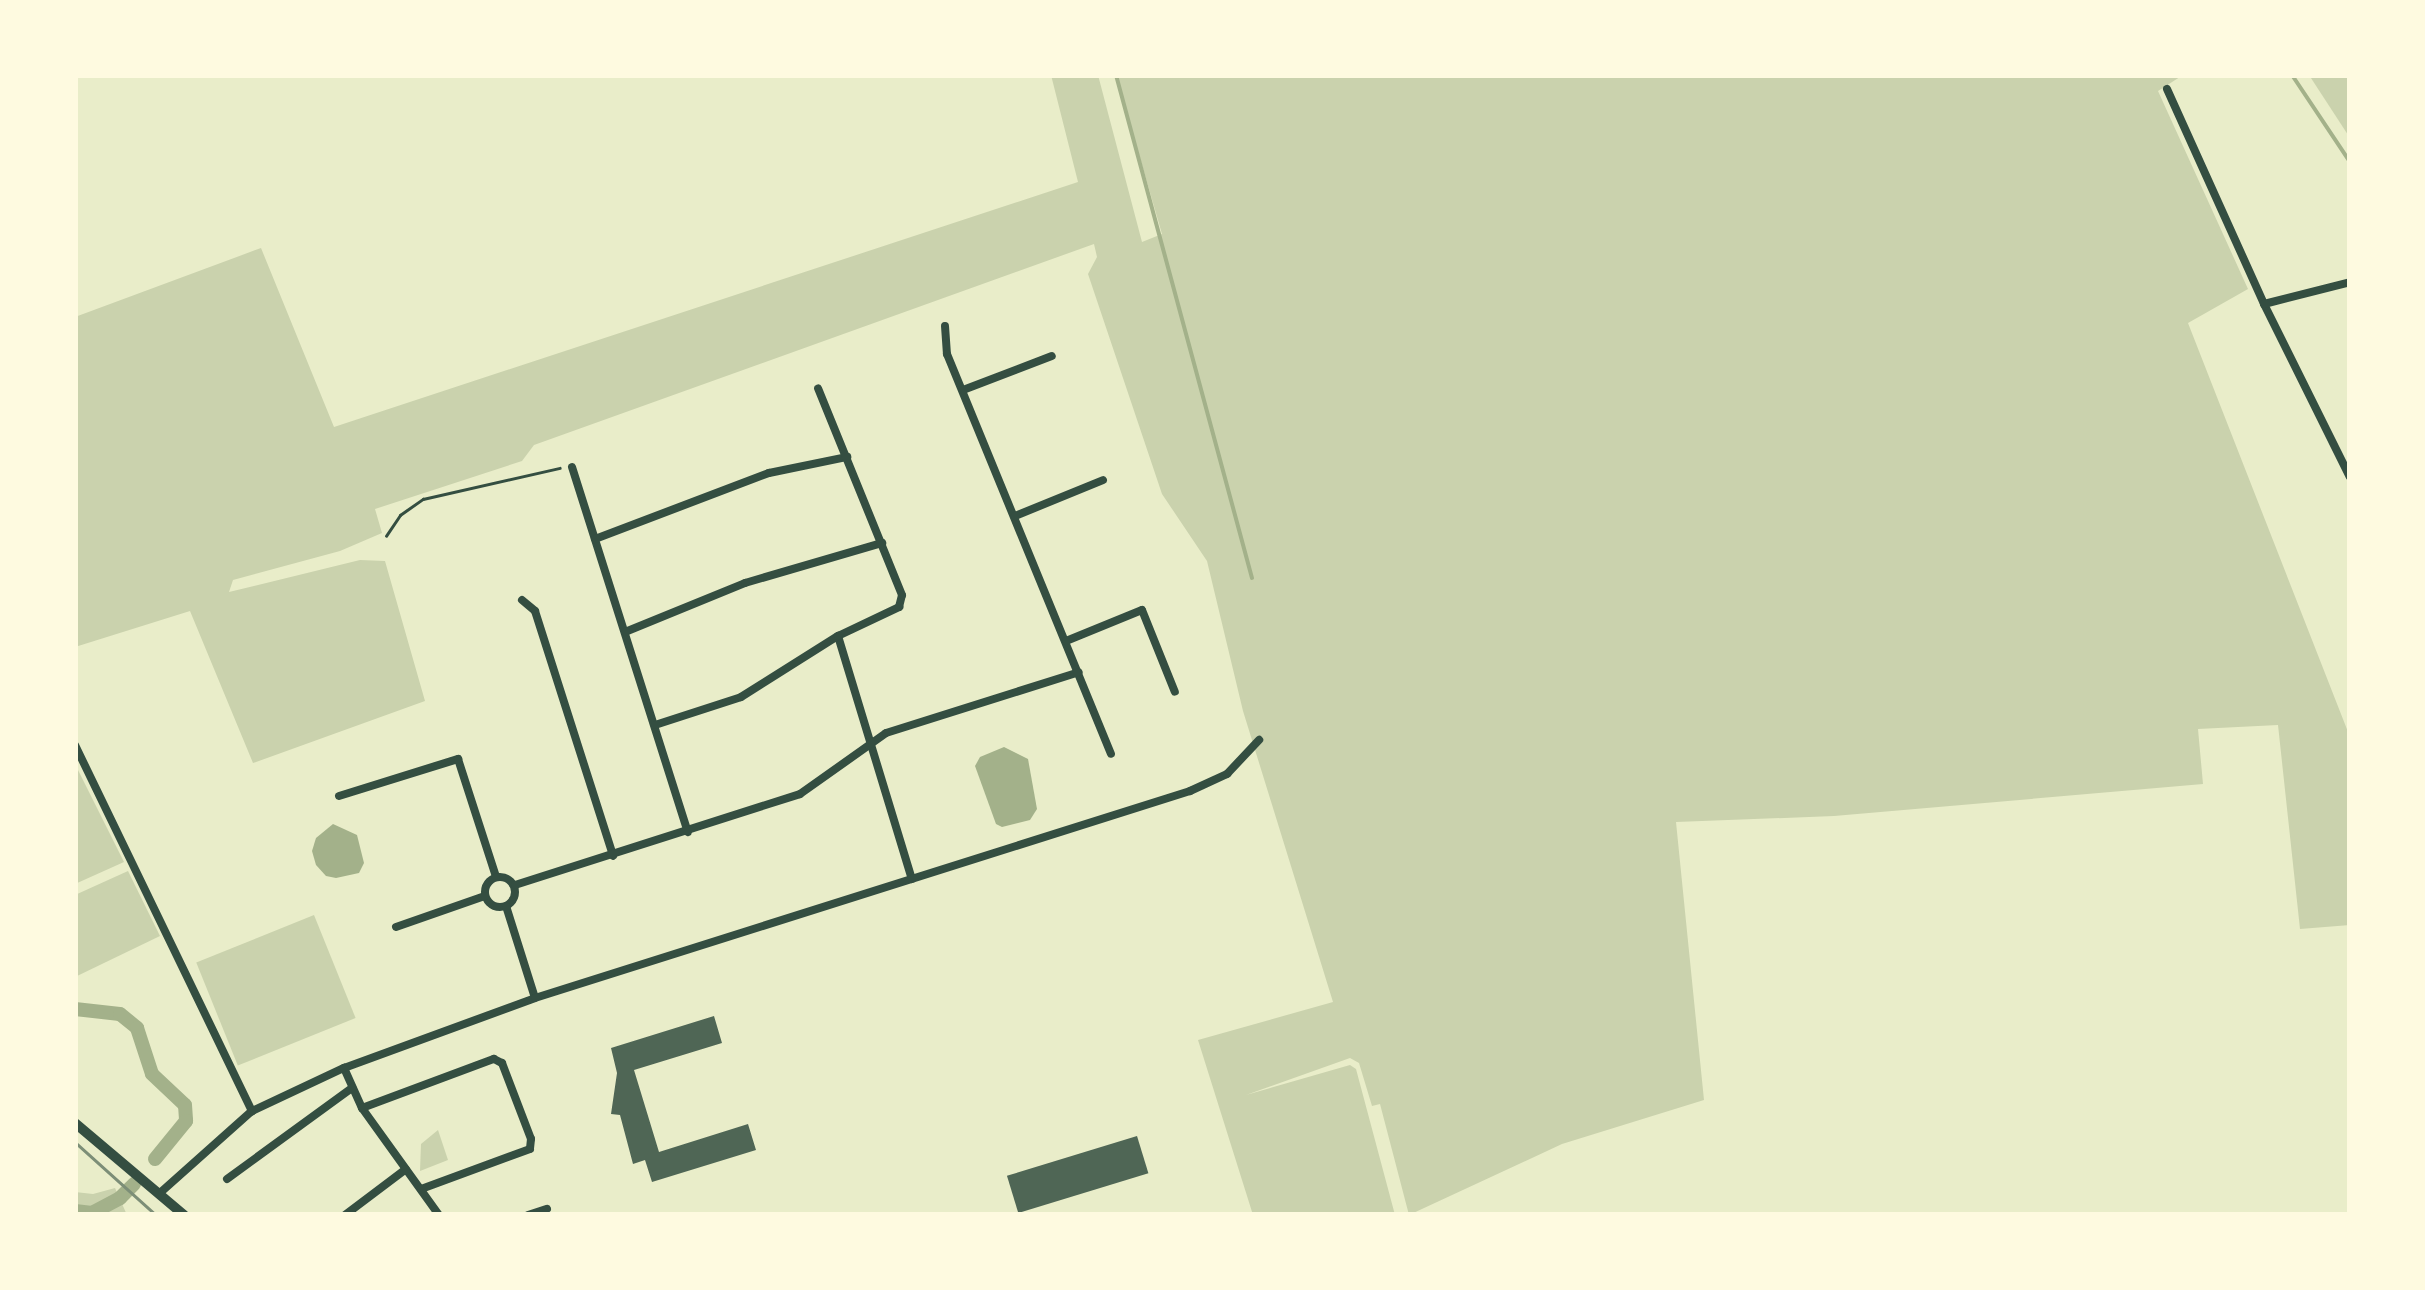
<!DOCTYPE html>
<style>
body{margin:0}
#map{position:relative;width:2425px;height:1290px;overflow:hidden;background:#e9edc9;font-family:Karla,sans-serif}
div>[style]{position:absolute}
.green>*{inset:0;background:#cad2ad;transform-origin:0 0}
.water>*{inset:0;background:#a3b18a}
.stream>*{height:4px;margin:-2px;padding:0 2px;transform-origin:2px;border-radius:2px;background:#a3b18a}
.canal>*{height:14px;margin:-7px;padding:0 7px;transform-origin:7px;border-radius:7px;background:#a3b18a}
.building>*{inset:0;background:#4f6655;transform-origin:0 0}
.path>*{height:2.5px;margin:-1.25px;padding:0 1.25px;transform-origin:1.25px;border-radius:1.25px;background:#344e41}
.minor>*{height:8px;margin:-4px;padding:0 4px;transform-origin:4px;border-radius:4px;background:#344e41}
.minor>.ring{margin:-4px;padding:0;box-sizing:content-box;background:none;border:8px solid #344e41;border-radius:50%}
.secondary>*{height:10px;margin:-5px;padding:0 5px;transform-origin:5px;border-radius:5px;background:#344e41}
.tram>*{height:2.5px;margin:-1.25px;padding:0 1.25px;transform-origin:1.25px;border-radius:1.25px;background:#7c8e77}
span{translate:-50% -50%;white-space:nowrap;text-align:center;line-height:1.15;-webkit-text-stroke:8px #fefae0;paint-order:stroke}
.frame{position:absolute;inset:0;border:78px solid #fefae0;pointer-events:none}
</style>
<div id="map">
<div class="green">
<div style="clip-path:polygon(1051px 75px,1098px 75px,1142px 242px,1162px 234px,1116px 75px,2183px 75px,2158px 91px,2248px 289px,2188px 323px,2350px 737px,2350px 925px,2300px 929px,2278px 725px,2198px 729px,2203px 784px,1834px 816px,1676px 822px,1704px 1100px,1562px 1144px,1409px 1215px,1380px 1104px,1372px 1106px,1359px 1063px,1350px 1058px,1246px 1095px,1350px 1065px,1356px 1069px,1395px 1215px,1253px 1215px,1198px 1040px,1333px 1002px,1243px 711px,1207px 561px,1162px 494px,1088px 274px,1097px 257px,1094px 244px,534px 445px,522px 461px,375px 509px,382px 533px,340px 551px,233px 580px,229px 592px,360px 560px,385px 561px,425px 701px,253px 763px,190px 611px,75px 647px,75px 317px,261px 248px,334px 427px,1078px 182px)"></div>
<div style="clip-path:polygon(2309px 75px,2350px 75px,2350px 138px)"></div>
<div style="clip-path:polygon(75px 764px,124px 862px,75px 884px)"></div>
<div style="clip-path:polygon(128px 871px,160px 936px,75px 977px,75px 895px)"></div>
<div style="left:314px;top:915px;width:111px;height:127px;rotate:68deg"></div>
<div style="clip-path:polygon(438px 1130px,448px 1160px,420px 1171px,421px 1144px)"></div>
<div style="clip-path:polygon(115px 1188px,127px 1215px,75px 1215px,75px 1192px,93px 1194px)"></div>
</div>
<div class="water">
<div style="clip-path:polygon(1004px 747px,1028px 759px,1037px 809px,1030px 820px,1002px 827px,996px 824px,975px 766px,980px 757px)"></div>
<div style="clip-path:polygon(333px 824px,357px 835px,364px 863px,359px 873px,336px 878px,326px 876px,316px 865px,312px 851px,316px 838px)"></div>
</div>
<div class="stream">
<div style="left:1116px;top:75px;width:521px;rotate:74.87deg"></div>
<div style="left:2292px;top:75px;width:105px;rotate:56.3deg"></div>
</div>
<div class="canal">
<div style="left:75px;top:1009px;width:45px;rotate:6.3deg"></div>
<div style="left:120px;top:1014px;width:22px;rotate:39deg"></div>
<div style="left:137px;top:1028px;width:48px;rotate:71.9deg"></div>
<div style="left:152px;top:1074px;width:45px;rotate:43.2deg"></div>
<div style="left:185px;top:1105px;width:16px;rotate:86deg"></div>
<div style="left:186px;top:1121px;width:49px;rotate:129.2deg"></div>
<div style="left:75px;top:1211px;width:17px;rotate:7deg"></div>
<div style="left:92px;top:1213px;width:32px;rotate:-28deg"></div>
<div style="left:120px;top:1198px;width:20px;rotate:-45deg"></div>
</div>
<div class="building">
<div style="clip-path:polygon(714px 1016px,722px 1043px,634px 1070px,659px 1152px,748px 1124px,756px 1150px,652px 1182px,645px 1160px,633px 1164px,620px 1115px,611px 1114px,617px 1073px,611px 1048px)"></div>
<div style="left:1137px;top:1136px;width:39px;height:136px;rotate:73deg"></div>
</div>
<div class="path">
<div style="left:386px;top:536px;width:25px;rotate:-56deg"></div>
<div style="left:400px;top:515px;width:28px;rotate:-35deg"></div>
<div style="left:423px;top:499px;width:140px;rotate:-12.8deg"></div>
</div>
<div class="minor">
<div style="left:2167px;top:89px;width:236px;rotate:65.7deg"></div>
<div style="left:2264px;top:304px;width:193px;rotate:63.6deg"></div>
<div style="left:2264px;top:304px;width:89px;rotate:-14.3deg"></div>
<div style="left:945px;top:326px;width:28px;rotate:86deg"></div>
<div style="left:947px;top:354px;width:432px;rotate:67.7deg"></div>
<div style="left:963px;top:390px;width:95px;rotate:-20.9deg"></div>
<div style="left:572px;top:467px;width:383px;rotate:72.4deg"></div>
<div style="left:1015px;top:516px;width:95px;rotate:-22.2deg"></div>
<div style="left:595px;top:539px;width:186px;rotate:-20.8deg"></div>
<div style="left:769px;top:473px;width:80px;rotate:-11.6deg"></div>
<div style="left:522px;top:600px;width:17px;rotate:40deg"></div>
<div style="left:535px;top:611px;width:257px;rotate:72.3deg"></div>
<div style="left:625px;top:632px;width:130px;rotate:-22.2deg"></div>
<div style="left:745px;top:583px;width:143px;rotate:-16.3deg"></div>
<div style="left:838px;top:636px;width:254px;rotate:73.1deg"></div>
<div style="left:1066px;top:641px;width:82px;rotate:-22.2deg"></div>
<div style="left:1142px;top:610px;width:88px;rotate:68.1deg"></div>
<div style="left:655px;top:725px;width:90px;rotate:-18deg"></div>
<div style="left:741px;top:697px;width:115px;rotate:-32.2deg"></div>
<div style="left:838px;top:636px;width:68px;rotate:-25.4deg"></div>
<div style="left:899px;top:607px;width:12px;rotate:-76deg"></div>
<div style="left:902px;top:595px;width:223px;rotate:-112.1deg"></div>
<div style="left:75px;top:745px;width:407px;rotate:64.2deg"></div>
<div style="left:339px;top:796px;width:125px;rotate:-17.3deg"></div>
<div style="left:458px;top:759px;width:124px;rotate:72.1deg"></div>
<div class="ring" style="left:485px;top:877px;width:22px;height:22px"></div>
<div style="left:515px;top:885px;width:299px;rotate:-17.7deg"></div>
<div style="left:800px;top:794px;width:105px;rotate:-35.3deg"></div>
<div style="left:886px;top:733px;width:202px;rotate:-17.5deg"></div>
<div style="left:506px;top:906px;width:96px;rotate:72.5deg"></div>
<div style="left:396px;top:927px;width:94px;rotate:-19.2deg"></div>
<div style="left:344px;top:1068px;width:44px;rotate:65.8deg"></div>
<div style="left:362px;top:1108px;width:132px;rotate:54.3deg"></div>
<div style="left:362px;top:1108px;width:141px;rotate:-20.4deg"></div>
<div style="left:494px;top:1059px;width:9px;rotate:27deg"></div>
<div style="left:502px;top:1063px;width:81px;rotate:69.1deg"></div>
<div style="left:531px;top:1139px;width:10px;rotate:96deg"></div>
<div style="left:530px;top:1149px;width:116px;rotate:159.8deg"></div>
<div style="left:227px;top:1179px;width:155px;rotate:-36.1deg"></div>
<div style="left:161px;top:1192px;width:122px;rotate:-41.7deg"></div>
<div style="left:252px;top:1111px;width:102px;rotate:-25.1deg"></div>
<div style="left:344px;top:1068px;width:203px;rotate:-20.1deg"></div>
<div style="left:535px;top:998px;width:687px;rotate:-17.54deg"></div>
<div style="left:1190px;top:791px;width:41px;rotate:-24.7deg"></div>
<div style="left:1227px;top:774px;width:47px;rotate:-46.7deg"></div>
<div style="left:345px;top:1215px;width:76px;rotate:-37deg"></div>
<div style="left:528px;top:1215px;width:20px;rotate:-18deg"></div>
</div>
<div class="secondary">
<div style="left:75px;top:1123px;width:143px;rotate:40.2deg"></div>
</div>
<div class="tram">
<div style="left:75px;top:1142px;width:109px;rotate:42deg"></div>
</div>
<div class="frame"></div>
</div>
